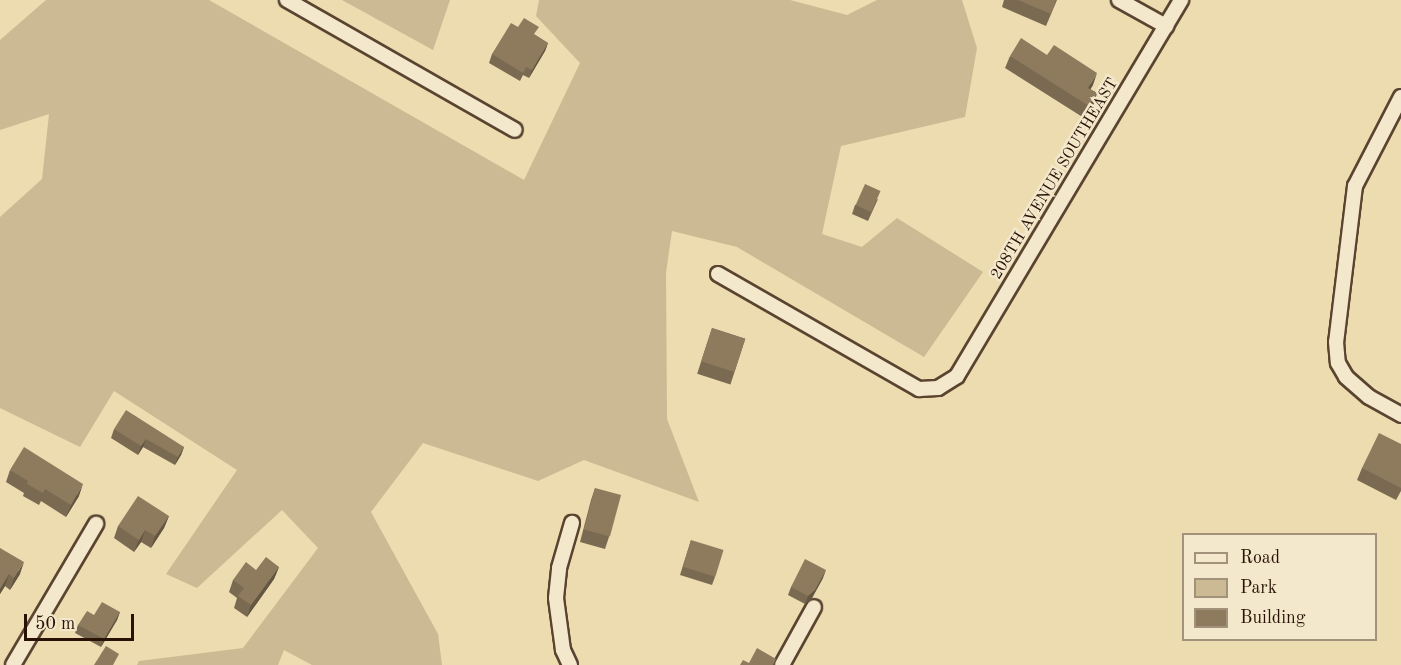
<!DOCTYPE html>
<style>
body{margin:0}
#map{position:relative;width:1401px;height:665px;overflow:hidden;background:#ecdcb0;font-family:"Old Standard TT",serif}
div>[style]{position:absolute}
.green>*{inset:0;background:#cbba93}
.roads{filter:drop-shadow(2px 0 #5a4430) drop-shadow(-2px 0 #5a4430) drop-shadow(0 2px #5a4430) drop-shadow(0 -2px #5a4430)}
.street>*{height:14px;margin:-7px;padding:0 7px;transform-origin:7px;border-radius:7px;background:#f3e8cc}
.wall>*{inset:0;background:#7a6a51;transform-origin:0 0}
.shaded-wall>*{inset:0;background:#635642}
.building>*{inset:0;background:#8e7b5e;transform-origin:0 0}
span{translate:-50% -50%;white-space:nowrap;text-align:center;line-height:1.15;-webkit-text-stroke:5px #f3e8cc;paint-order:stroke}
.street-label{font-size:16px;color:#291205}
.legend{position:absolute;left:1182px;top:533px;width:195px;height:108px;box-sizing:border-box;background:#f3e8cc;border:2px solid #a2927c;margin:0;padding:8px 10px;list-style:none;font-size:18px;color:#291205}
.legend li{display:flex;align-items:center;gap:12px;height:30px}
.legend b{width:30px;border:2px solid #a2927c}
.scale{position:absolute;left:24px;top:614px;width:110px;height:27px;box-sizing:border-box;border:3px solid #291205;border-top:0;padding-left:8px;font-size:18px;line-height:21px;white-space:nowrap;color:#291205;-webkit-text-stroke:4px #f3e8cc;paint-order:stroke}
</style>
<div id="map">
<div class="green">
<div style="clip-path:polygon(46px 0,209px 0,524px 180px,580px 63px,536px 16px,539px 0,790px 0,847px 15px,877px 0,962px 0,977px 48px,965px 117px,841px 146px,822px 234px,862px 247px,897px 218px,983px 272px,924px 357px,737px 247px,672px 231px,666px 273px,667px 419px,699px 502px,584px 460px,538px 481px,423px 443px,371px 512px,438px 634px,442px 665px,312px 665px,284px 650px,278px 665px,137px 665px,139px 661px,243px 648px,318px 548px,282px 510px,197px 588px,166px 574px,237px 470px,114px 391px,80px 447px,0 408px,0 217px,42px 179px,49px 114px,0 130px,0 40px)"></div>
<div style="clip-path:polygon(342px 0,450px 0,433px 50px)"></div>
</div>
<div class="roads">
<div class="street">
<div style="left:287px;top:0;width:262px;rotate:29.7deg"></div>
<div style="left:1119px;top:0;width:54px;rotate:29deg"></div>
<div style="left:1401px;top:97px;width:100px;rotate:117.3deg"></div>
<div style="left:1355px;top:186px;width:157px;rotate:96.9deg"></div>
<div style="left:1336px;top:342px;width:21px;rotate:85deg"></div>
<div style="left:1338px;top:363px;width:16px;rotate:60deg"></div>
<div style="left:1346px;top:377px;width:30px;rotate:41deg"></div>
<div style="left:1369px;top:397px;width:37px;rotate:29deg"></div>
<div style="left:718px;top:274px;width:232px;rotate:29.8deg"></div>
<div style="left:919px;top:389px;width:19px;rotate:-3deg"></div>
<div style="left:938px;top:388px;width:22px;rotate:-32deg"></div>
<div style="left:957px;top:376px;width:438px;rotate:-59.2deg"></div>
<div style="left:13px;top:665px;width:164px;rotate:-59.5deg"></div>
<div style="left:570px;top:665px;width:17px;rotate:-115deg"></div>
<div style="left:563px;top:650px;width:52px;rotate:-97.7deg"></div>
<div style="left:556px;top:598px;width:30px;rotate:-84deg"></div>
<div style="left:559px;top:568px;width:47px;rotate:-73.9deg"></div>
<div style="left:782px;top:665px;width:66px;rotate:-61.1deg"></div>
</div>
</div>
<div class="wall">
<div style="clip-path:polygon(1004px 0,1057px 0,1046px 26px,1002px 7px)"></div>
<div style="clip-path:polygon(535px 35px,548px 43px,545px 51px,529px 78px,523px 75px,520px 81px,489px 63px,492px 54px)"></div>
<div style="clip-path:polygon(1010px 56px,1093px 85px,1090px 89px,1097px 93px,1093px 106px,1084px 118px,1005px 68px)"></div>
<div style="clip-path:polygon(878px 199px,868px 221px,852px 214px,855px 205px)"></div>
<div style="left:712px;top:328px;width:35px;height:48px;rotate:18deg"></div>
<div style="clip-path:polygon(114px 429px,184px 447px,181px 455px,175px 465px,143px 447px,138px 455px,111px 438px)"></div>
<div style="clip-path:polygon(1401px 444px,1401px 491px,1396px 500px,1357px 480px,1362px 468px)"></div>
<div style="clip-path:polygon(10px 470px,79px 496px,66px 517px,41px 501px,39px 505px,23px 496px,24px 493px,6px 482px)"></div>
<div style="clip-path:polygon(595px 488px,609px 537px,605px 549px,580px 542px,591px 500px)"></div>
<div style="clip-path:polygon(169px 516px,164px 528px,151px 548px,141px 542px,134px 552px,114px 538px,118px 526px)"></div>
<div style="clip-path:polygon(691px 540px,715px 577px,712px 585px,680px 575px)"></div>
<div style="clip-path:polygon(0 548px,20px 574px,10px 590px,5px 586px,0 594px)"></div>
<div style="clip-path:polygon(279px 567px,274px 579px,247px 617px,234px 608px,237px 598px,229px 592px,233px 580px,256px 570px)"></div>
<div style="clip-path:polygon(823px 578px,812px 598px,805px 604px,788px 595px,791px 587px)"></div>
<div style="clip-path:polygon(120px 612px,117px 620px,101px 647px,75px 633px,78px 625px,94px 615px)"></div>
</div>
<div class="shaded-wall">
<div style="clip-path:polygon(548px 43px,545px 51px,529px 78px,532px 70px)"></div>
<div style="clip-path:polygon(1097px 73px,1093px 85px,1084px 100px,1088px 88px)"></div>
<div style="clip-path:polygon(1097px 93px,1093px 106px,1084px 118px,1089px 106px)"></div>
<div style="clip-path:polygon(146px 439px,143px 447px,138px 455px,141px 446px)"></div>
<div style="clip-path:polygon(184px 447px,181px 455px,175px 465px,178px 457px)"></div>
<div style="clip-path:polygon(83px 484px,79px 496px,66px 517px,71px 505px)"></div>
<div style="clip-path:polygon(169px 516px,164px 528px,151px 548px,155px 536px)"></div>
<div style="clip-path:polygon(145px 530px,141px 542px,134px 552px,139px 540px)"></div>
<div style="clip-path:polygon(24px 562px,20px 574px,10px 590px,14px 578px)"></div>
<div style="clip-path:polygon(279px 567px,274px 579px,247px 617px,251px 605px)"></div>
<div style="clip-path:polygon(826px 570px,823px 578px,812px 598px,805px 604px,808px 596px)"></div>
<div style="clip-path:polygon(9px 574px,5px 586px,0 594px,0 589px)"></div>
<div style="clip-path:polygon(120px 612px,117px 620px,101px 647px,104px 639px)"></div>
</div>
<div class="building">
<div style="clip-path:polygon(1018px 0,1056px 0,1051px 14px)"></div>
<div style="clip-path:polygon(524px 18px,539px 27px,534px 34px,548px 43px,532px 70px,526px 67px,523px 73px,492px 54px,511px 23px,518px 27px)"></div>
<div style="clip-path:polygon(1021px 38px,1047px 55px,1054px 45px,1097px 73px,1088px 88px,1097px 93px,1089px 106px,1010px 56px)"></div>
<div style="left:865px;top:184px;width:17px;height:23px;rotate:24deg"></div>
<div style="left:712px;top:328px;width:35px;height:35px;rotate:18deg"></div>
<div style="clip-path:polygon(126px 410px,184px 447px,178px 457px,146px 439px,141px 446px,114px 429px)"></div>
<div style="clip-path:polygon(1379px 433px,1401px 444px,1401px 488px,1362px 468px)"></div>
<div style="clip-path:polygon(24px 447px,83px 484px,71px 505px,45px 489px,43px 493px,27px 484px,28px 481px,10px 470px)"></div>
<div style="left:595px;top:488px;width:27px;height:43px;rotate:15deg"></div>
<div style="clip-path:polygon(138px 496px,169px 516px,155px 536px,145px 530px,139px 540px,118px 526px)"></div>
<div style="left:691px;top:540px;width:34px;height:28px;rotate:17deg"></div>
<div style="clip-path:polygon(0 548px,24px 562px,14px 578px,9px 574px,0 589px)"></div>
<div style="clip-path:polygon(266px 557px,279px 567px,251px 605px,238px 596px,244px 588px,233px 580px,246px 562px,256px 570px)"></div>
<div style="clip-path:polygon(805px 559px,826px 570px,815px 590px,808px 596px,791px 587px)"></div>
<div style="clip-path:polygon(102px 602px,120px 612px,104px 639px,78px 625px,87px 611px,94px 615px)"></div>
<div style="clip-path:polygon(106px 646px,119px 654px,113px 665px,94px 665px)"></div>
<div style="clip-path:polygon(757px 648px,776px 659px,773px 665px,740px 665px,743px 660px,749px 663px)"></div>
</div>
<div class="street-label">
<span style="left:1055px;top:179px;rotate:-59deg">208TH AVENUE SOUTHEAST</span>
</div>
<ul class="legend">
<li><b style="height:8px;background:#f3e8cc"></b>Road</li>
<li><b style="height:16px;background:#cbba93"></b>Park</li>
<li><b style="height:16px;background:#8e7b5e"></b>Building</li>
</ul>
<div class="scale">50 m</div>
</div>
